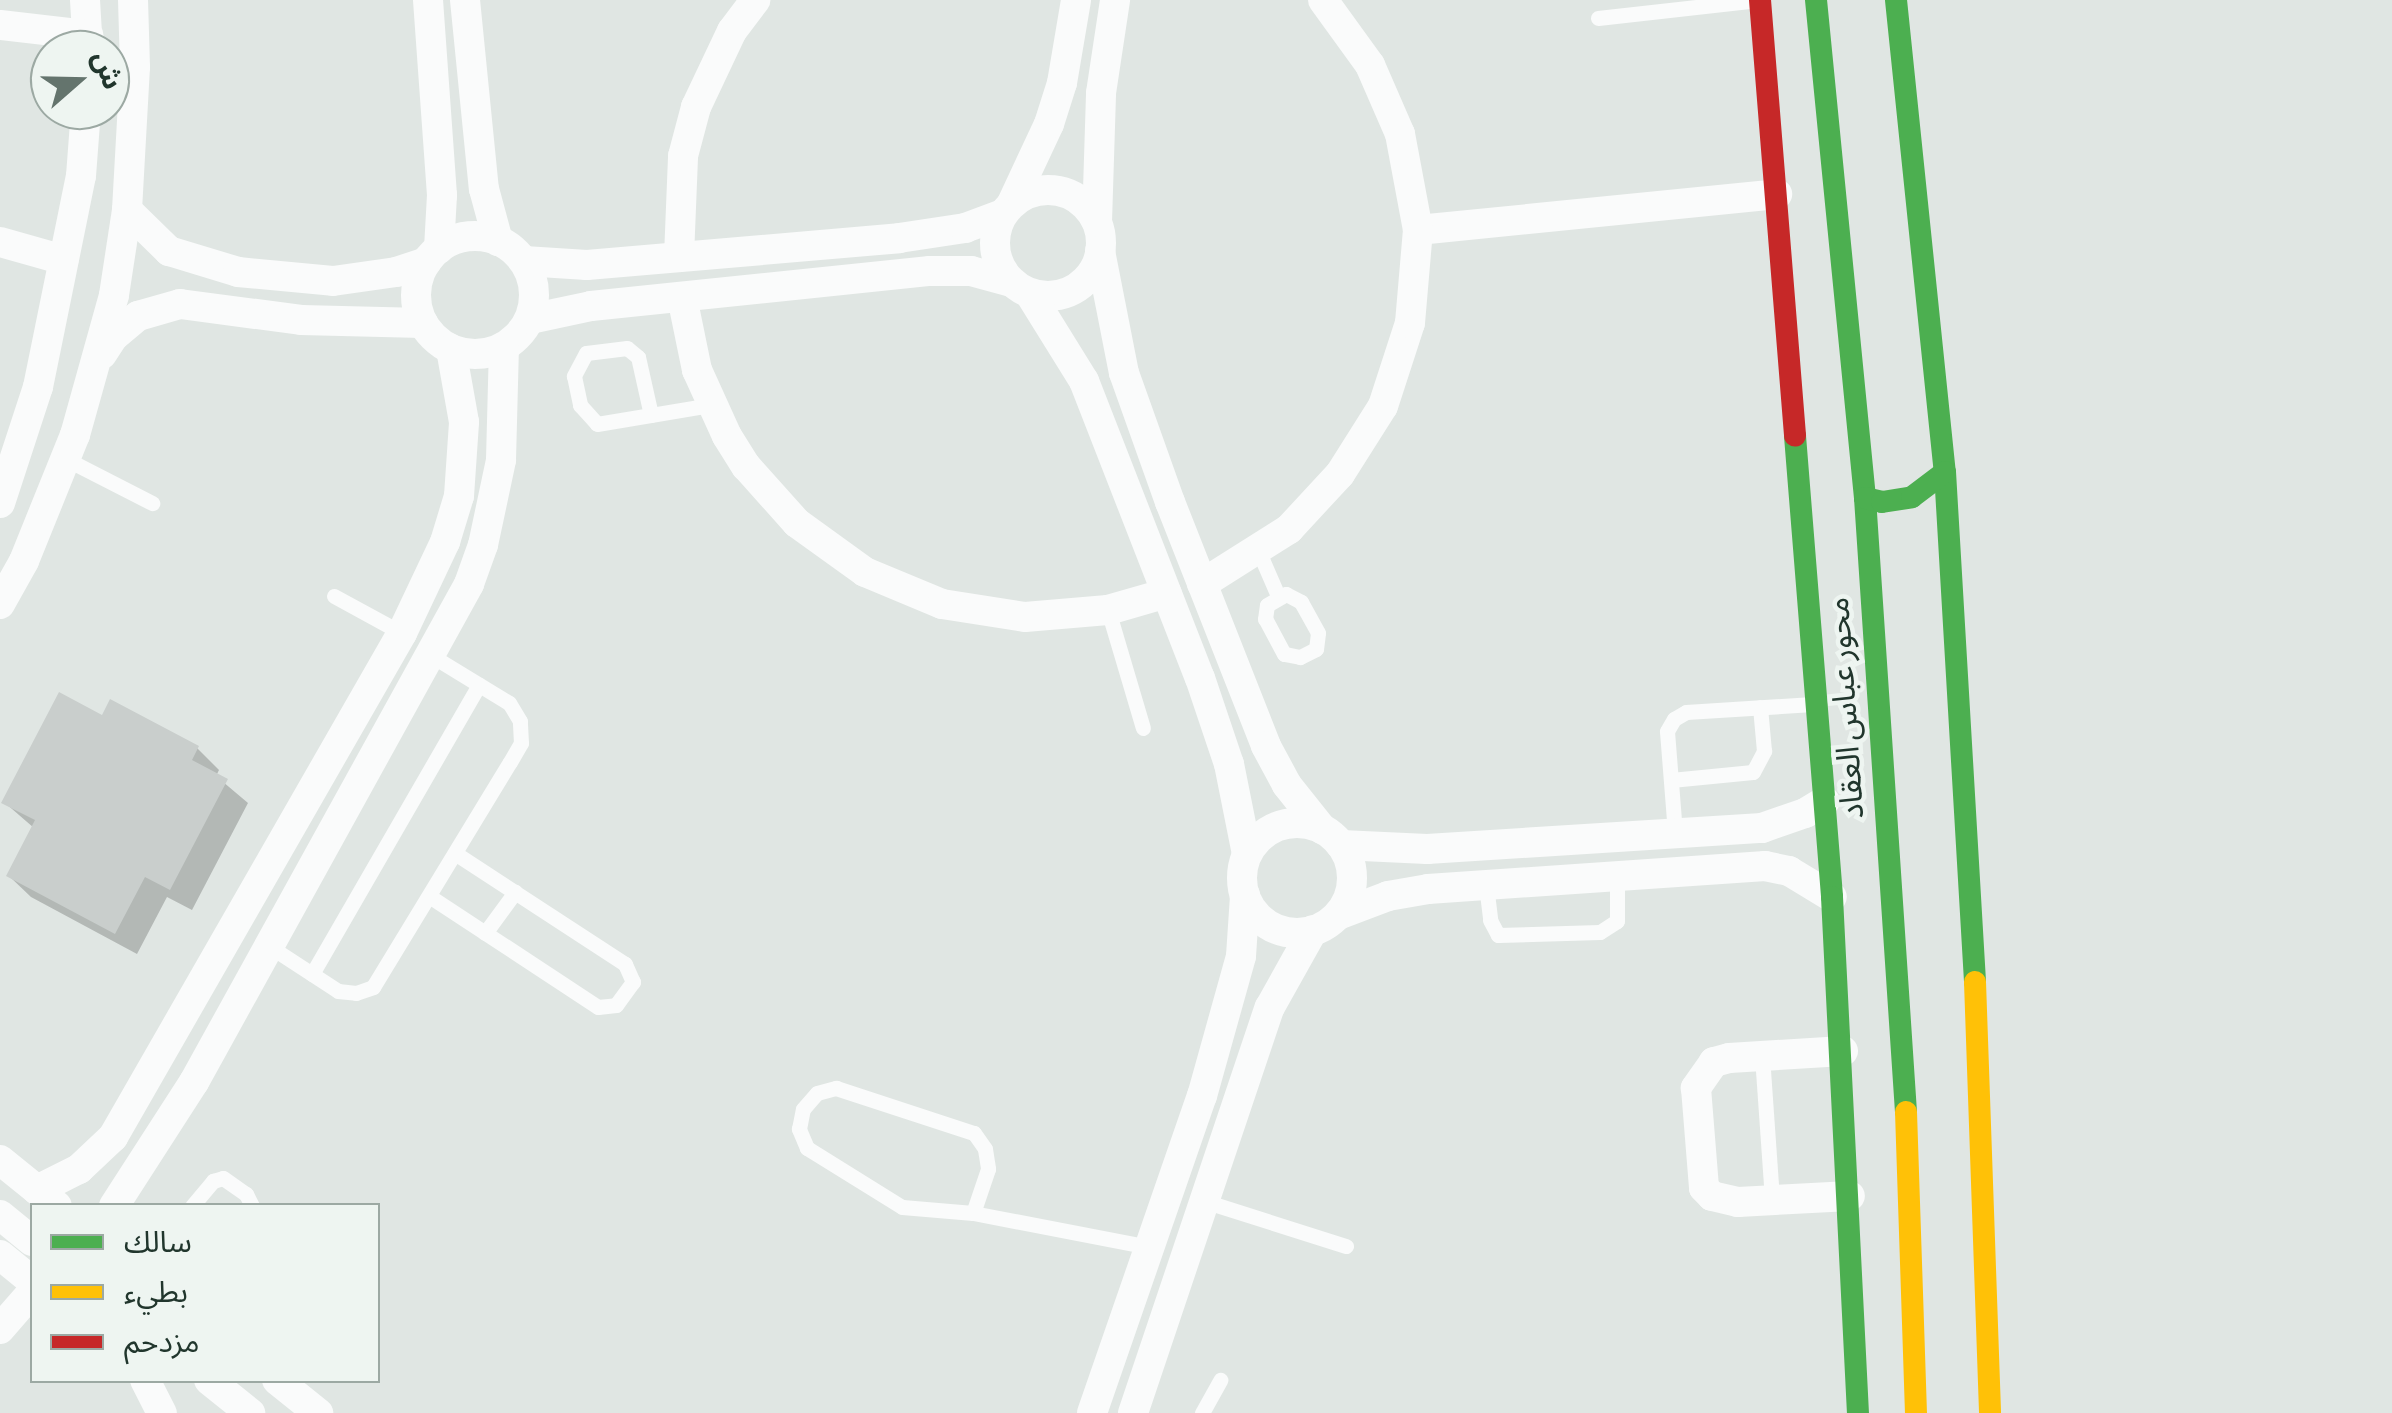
<!DOCTYPE html>
<meta charset="utf-8">
<style>
body{margin:0}
#map{position:relative;width:2392px;height:1413px;overflow:hidden;background:#e0e6e3;font-family:"Sofia Sans Condensed","Noto Sans Arabic",sans-serif}
div>[style]{position:absolute}
.shadow>*{inset:0;background:#0003}
.building>*{inset:0;background:#c9cecc}
.lane>*{height:15px;margin:-7.5px;padding:0 7.5px;transform-origin:7.5px;border-radius:7.5px;background:#fafbfb}
.street>*{height:30px;margin:-15px;padding:0 15px;transform-origin:15px;border-radius:15px;background:#fafbfb}
.street>.ring{margin:-15px;padding:0;box-sizing:content-box;background:none;border:30px solid #fafbfb;border-radius:50%}
.fast>*{height:22px;margin:-11px;padding:0 11px;transform-origin:11px;border-radius:11px;background:#4caf50}
.slow>*{height:22px;margin:-11px;padding:0 11px;transform-origin:11px;border-radius:11px;background:#ffc107}
.jam>*{height:22px;margin:-11px;padding:0 11px;transform-origin:11px;border-radius:11px;background:#c62828}
span{translate:-50% -50%;white-space:nowrap;text-align:center;line-height:1.15;-webkit-text-stroke:9px #eef5f1;paint-order:stroke}
.street-label{font-size:32px;color:#21362d}
.legend{position:absolute;left:30px;top:1203px;width:350px;height:180px;box-sizing:border-box;background:#eef5f1;border:2px solid #9ca9a3;margin:0;padding:12px 18px;list-style:none;font-size:30px;color:#21362d}
.legend li{display:flex;align-items:center;gap:20px;height:50px}
.legend b{width:50px;border:2px solid #9ca9a3}
.north{position:absolute;left:30px;top:30px;width:100px;height:100px;box-sizing:border-box;background:#eef5f1;border:2px solid #9ca9a3;border-radius:50%;rotate:70deg;font-size:28px;font-weight:700;line-height:40px;text-align:center;color:#21362d}
.north::after{content:'';display:block;margin:auto;width:35px;height:45px;background:#64746d;clip-path:polygon(50% 0,100% 100%,50% 72%,0 100%)}
</style>
<div id="map">
<div class="shadow">
<div style="clip-path:polygon(103px 718px,197px 748px,219px 770px,216px 776px,248px 803px,192px 910px,167px 897px,137px 954px,31px 897px,9px 876px,34px 828px,4px 802px)"></div>
</div>
<div class="building">
<div style="clip-path:polygon(59px 692px,102px 715px,110px 699px,199px 746px,192px 760px,228px 779px,170px 890px,145px 877px,115px 934px,6px 876px,35px 820px,1px 803px)"></div>
</div>
<div class="lane">
<div style="left:1598px;top:18px;width:161px;rotate:-6.4deg"></div>
<div style="left:651px;top:415px;width:59px;rotate:-102.6deg"></div>
<div style="left:638px;top:357px;width:14px;rotate:-141deg"></div>
<div style="left:627px;top:348px;width:41px;rotate:173deg"></div>
<div style="left:586px;top:353px;width:26px;rotate:118deg"></div>
<div style="left:574px;top:376px;width:30px;rotate:78deg"></div>
<div style="left:580px;top:405px;width:25px;rotate:48deg"></div>
<div style="left:597px;top:424px;width:116px;rotate:-9.5deg"></div>
<div style="left:66px;top:459px;width:97px;rotate:27.1deg"></div>
<div style="left:1259px;top:552px;width:48px;rotate:66.6deg"></div>
<div style="left:1286px;top:594px;width:17px;rotate:28deg"></div>
<div style="left:1301px;top:602px;width:35px;rotate:61deg"></div>
<div style="left:1318px;top:633px;width:16px;rotate:97deg"></div>
<div style="left:1316px;top:649px;width:18px;rotate:153deg"></div>
<div style="left:1300px;top:657px;width:16px;rotate:-169deg"></div>
<div style="left:1284px;top:654px;width:40px;rotate:-118deg"></div>
<div style="left:1265px;top:619px;width:14px;rotate:-82deg"></div>
<div style="left:1267px;top:605px;width:22px;rotate:-30deg"></div>
<div style="left:334px;top:596px;width:77px;rotate:28.6deg"></div>
<div style="left:1108px;top:610px;width:123px;rotate:73.5deg"></div>
<div style="left:1671px;top:780px;width:82px;rotate:-5.6deg"></div>
<div style="left:1753px;top:772px;width:24px;rotate:-62deg"></div>
<div style="left:1764px;top:751px;width:44px;rotate:-95.2deg"></div>
<div style="left:1675px;top:833px;width:102px;rotate:-94.5deg"></div>
<div style="left:1667px;top:731px;width:14px;rotate:-60deg"></div>
<div style="left:1674px;top:719px;width:14px;rotate:-30deg"></div>
<div style="left:1686px;top:712px;width:127px;rotate:-3.6deg"></div>
<div style="left:1486px;top:885px;width:35px;rotate:83deg"></div>
<div style="left:1490px;top:920px;width:17px;rotate:62deg"></div>
<div style="left:1498px;top:935px;width:102px;rotate:-1.7deg"></div>
<div style="left:1600px;top:932px;width:20px;rotate:-33deg"></div>
<div style="left:1617px;top:921px;width:45px;rotate:-90deg"></div>
<div style="left:429px;top:896px;width:202px;rotate:33.3deg"></div>
<div style="left:598px;top:1007px;width:18px;rotate:-6deg"></div>
<div style="left:616px;top:1005px;width:29px;rotate:-54deg"></div>
<div style="left:633px;top:982px;width:20px;rotate:-114deg"></div>
<div style="left:625px;top:964px;width:203px;rotate:-146.9deg"></div>
<div style="left:485px;top:933px;width:51px;rotate:-53.8deg"></div>
<div style="left:269px;top:946px;width:82px;rotate:33.1deg"></div>
<div style="left:338px;top:991px;width:18px;rotate:6deg"></div>
<div style="left:356px;top:993px;width:18px;rotate:-19deg"></div>
<div style="left:373px;top:987px;width:263px;rotate:-58.7deg"></div>
<div style="left:510px;top:762px;width:22px;rotate:-60deg"></div>
<div style="left:521px;top:743px;width:22px;rotate:-93deg"></div>
<div style="left:520px;top:721px;width:21px;rotate:-121deg"></div>
<div style="left:509px;top:703px;width:90px;rotate:-148.6deg"></div>
<div style="left:312px;top:974px;width:334px;rotate:-60deg"></div>
<div style="left:1762px;top:1056px;width:144px;rotate:86deg"></div>
<div style="left:836px;top:1088px;width:145px;rotate:18.1deg"></div>
<div style="left:974px;top:1133px;width:19px;rotate:55deg"></div>
<div style="left:985px;top:1149px;width:20px;rotate:81deg"></div>
<div style="left:988px;top:1169px;width:46px;rotate:108.8deg"></div>
<div style="left:973px;top:1213px;width:71px;rotate:-175.2deg"></div>
<div style="left:902px;top:1207px;width:112px;rotate:-148.2deg"></div>
<div style="left:807px;top:1148px;width:21px;rotate:-113deg"></div>
<div style="left:799px;top:1129px;width:20px;rotate:-79deg"></div>
<div style="left:803px;top:1109px;width:21px;rotate:-49deg"></div>
<div style="left:817px;top:1093px;width:20px;rotate:-15deg"></div>
<div style="left:1204px;top:1201px;width:149px;rotate:17.6deg"></div>
<div style="left:192px;top:1206px;width:33px;rotate:-50deg"></div>
<div style="left:213px;top:1181px;width:10px;rotate:-17deg"></div>
<div style="left:223px;top:1178px;width:28px;rotate:35deg"></div>
<div style="left:246px;top:1194px;width:13px;rotate:63deg"></div>
<div style="left:973px;top:1213px;width:179px;rotate:10.9deg"></div>
<div style="left:1202px;top:1413px;width:38px;rotate:-61deg"></div>
</div>
<div class="street">
<div style="left:85px;top:0;width:50px;rotate:86.6deg"></div>
<div style="left:428px;top:0;width:196px;rotate:85.9deg"></div>
<div style="left:442px;top:195px;width:54px;rotate:93.2deg"></div>
<div style="left:465px;top:0;width:190px;rotate:84.3deg"></div>
<div style="left:484px;top:189px;width:54px;rotate:74.9deg"></div>
<div style="left:0;top:25px;width:89px;rotate:6.5deg"></div>
<div class="ring" style="left:995px;top:190px;width:76px;height:76px"></div>
<div style="left:1012px;top:203px;width:87px;rotate:-64.9deg"></div>
<div style="left:1049px;top:124px;width:43px;rotate:-72.4deg"></div>
<div style="left:1062px;top:83px;width:84px;rotate:-80.4deg"></div>
<div style="left:127px;top:210px;width:59px;rotate:44.3deg"></div>
<div style="left:169px;top:251px;width:72px;rotate:16.9deg"></div>
<div style="left:238px;top:272px;width:95px;rotate:5.4deg"></div>
<div style="left:333px;top:281px;width:64px;rotate:-8.1deg"></div>
<div style="left:396px;top:272px;width:32px;rotate:-18deg"></div>
<div style="left:1097px;top:222px;width:129px;rotate:-88.2deg"></div>
<div style="left:1101px;top:93px;width:94px;rotate:-81.4deg"></div>
<div style="left:1418px;top:230px;width:361px;rotate:-5.7deg"></div>
<div class="ring" style="left:416px;top:236px;width:88px;height:88px"></div>
<div style="left:0;top:242px;width:66px;rotate:15.7deg"></div>
<div style="left:1100px;top:251px;width:124px;rotate:78.9deg"></div>
<div style="left:1124px;top:373px;width:137px;rotate:70.4deg"></div>
<div style="left:1170px;top:502px;width:262px;rotate:68.5deg"></div>
<div style="left:1266px;top:746px;width:44px;rotate:61.7deg"></div>
<div style="left:1287px;top:785px;width:56px;rotate:51.5deg"></div>
<div style="left:679px;top:257px;width:101px;rotate:-87.7deg"></div>
<div style="left:683px;top:156px;width:51px;rotate:-75.1deg"></div>
<div style="left:696px;top:107px;width:84px;rotate:-64.7deg"></div>
<div style="left:732px;top:31px;width:39px;rotate:-53deg"></div>
<div style="left:524px;top:261px;width:63px;rotate:3.6deg"></div>
<div style="left:587px;top:265px;width:313px;rotate:-4.9deg"></div>
<div style="left:899px;top:238px;width:67px;rotate:-8.6deg"></div>
<div style="left:965px;top:228px;width:40px;rotate:-20.2deg"></div>
<div style="left:1030px;top:294px;width:102px;rotate:58.2deg"></div>
<div style="left:1084px;top:381px;width:319px;rotate:68.7deg"></div>
<div style="left:1200px;top:678px;width:91px;rotate:71.4deg"></div>
<div style="left:1229px;top:764px;width:92px;rotate:78.7deg"></div>
<div style="left:682px;top:297px;width:75px;rotate:78.4deg"></div>
<div style="left:697px;top:370px;width:72px;rotate:65.6deg"></div>
<div style="left:727px;top:436px;width:36px;rotate:58deg"></div>
<div style="left:746px;top:466px;width:76px;rotate:48.2deg"></div>
<div style="left:797px;top:523px;width:84px;rotate:35.8deg"></div>
<div style="left:865px;top:572px;width:83px;rotate:22.6deg"></div>
<div style="left:942px;top:604px;width:84px;rotate:8.9deg"></div>
<div style="left:1025px;top:617px;width:83px;rotate:-4.8deg"></div>
<div style="left:1108px;top:610px;width:61px;rotate:-16.1deg"></div>
<div style="left:530px;top:319px;width:62px;rotate:-12deg"></div>
<div style="left:591px;top:306px;width:341px;rotate:-5.9deg"></div>
<div style="left:930px;top:271px;width:41px"></div>
<div style="left:971px;top:271px;width:41px;rotate:15.4deg"></div>
<div style="left:102px;top:354px;width:20px;rotate:-57deg"></div>
<div style="left:113px;top:337px;width:33px;rotate:-40deg"></div>
<div style="left:138px;top:316px;width:44px;rotate:-15.9deg"></div>
<div style="left:180px;top:304px;width:122px;rotate:7.5deg"></div>
<div style="left:301px;top:320px;width:122px;rotate:1.4deg"></div>
<div style="left:0;top:503px;width:122px;rotate:-71.9deg"></div>
<div style="left:38px;top:387px;width:215px;rotate:-78.5deg"></div>
<div style="left:81px;top:176px;width:66px;rotate:-85.7deg"></div>
<div style="left:1202px;top:584px;width:103px;rotate:-32.3deg"></div>
<div style="left:1289px;top:529px;width:75px;rotate:-47.2deg"></div>
<div style="left:1340px;top:474px;width:80px;rotate:-57.7deg"></div>
<div style="left:1383px;top:406px;width:87px;rotate:-72deg"></div>
<div style="left:1410px;top:323px;width:93px;rotate:-85.1deg"></div>
<div style="left:1418px;top:230px;width:98px;rotate:-100.6deg"></div>
<div style="left:1400px;top:134px;width:75px;rotate:-113.5deg"></div>
<div style="left:1370px;top:65px;width:80px;rotate:-125.9deg"></div>
<div style="left:0;top:604px;width:49px;rotate:-60.8deg"></div>
<div style="left:24px;top:561px;width:136px;rotate:-68deg"></div>
<div style="left:75px;top:435px;width:145px;rotate:-74.4deg"></div>
<div style="left:114px;top:295px;width:86px;rotate:-81.3deg"></div>
<div style="left:127px;top:210px;width:143px;rotate:-86.8deg"></div>
<div style="left:135px;top:67px;width:67px;rotate:-91.7deg"></div>
<div class="ring" style="left:1242px;top:823px;width:80px;height:80px"></div>
<div style="left:1341px;top:845px;width:86px;rotate:2.7deg"></div>
<div style="left:1427px;top:849px;width:336px;rotate:-3.6deg"></div>
<div style="left:1762px;top:828px;width:46px;rotate:-19.2deg"></div>
<div style="left:1805px;top:813px;width:23px;rotate:-31deg"></div>
<div style="left:1338px;top:915px;width:53px;rotate:-20.8deg"></div>
<div style="left:1388px;top:896px;width:41px;rotate:-9.9deg"></div>
<div style="left:1428px;top:889px;width:338px;rotate:-3.9deg"></div>
<div style="left:1765px;top:866px;width:25px;rotate:12deg"></div>
<div style="left:1789px;top:871px;width:50px;rotate:31.2deg"></div>
<div style="left:1843px;top:1051px;width:114px;rotate:176.5deg"></div>
<div style="left:1729px;top:1058px;width:16px;rotate:165deg"></div>
<div style="left:1714px;top:1062px;width:32px;rotate:125deg"></div>
<div style="left:1696px;top:1088px;width:100px;rotate:85.4deg"></div>
<div style="left:1704px;top:1188px;width:11px;rotate:45deg"></div>
<div style="left:1712px;top:1196px;width:27px;rotate:13deg"></div>
<div style="left:1738px;top:1202px;width:112px;rotate:-3.1deg"></div>
<div style="left:0;top:1160px;width:73px;rotate:38.9deg"></div>
<div style="left:37px;top:1190px;width:47px;rotate:-26.6deg"></div>
<div style="left:79px;top:1169px;width:47px;rotate:-43.3deg"></div>
<div style="left:113px;top:1137px;width:581px;rotate:-60.17deg"></div>
<div style="left:402px;top:633px;width:101px;rotate:-64.7deg"></div>
<div style="left:445px;top:542px;width:48px;rotate:-73.1deg"></div>
<div style="left:459px;top:496px;width:74px;rotate:-86.1deg"></div>
<div style="left:464px;top:422px;width:74px;rotate:-100.1deg"></div>
<div style="left:114px;top:1206px;width:148px;rotate:-57.2deg"></div>
<div style="left:194px;top:1082px;width:569px;rotate:-61.09deg"></div>
<div style="left:469px;top:584px;width:41px;rotate:-70.3deg"></div>
<div style="left:483px;top:545px;width:87px;rotate:-78deg"></div>
<div style="left:501px;top:460px;width:113px;rotate:-88.5deg"></div>
<div style="left:0;top:1215px;width:41px;rotate:39.1deg"></div>
<div style="left:0;top:1255px;width:41px;rotate:39.1deg"></div>
<div style="left:0;top:1329px;width:49px;rotate:-49.1deg"></div>
<div style="left:145px;top:1380px;width:37px;rotate:63deg"></div>
<div style="left:209px;top:1380px;width:53px;rotate:38.8deg"></div>
<div style="left:277px;top:1380px;width:53px;rotate:38.8deg"></div>
<div style="left:1092px;top:1413px;width:336px;rotate:-70.9deg"></div>
<div style="left:1202px;top:1096px;width:145px;rotate:-74.4deg"></div>
<div style="left:1241px;top:956px;width:61px;rotate:-86.2deg"></div>
<div style="left:1133px;top:1413px;width:428px;rotate:-71.4deg"></div>
<div style="left:1270px;top:1007px;width:88px;rotate:-60.8deg"></div>
</div>
<div class="fast">
<div style="left:1816px;top:0;width:500px;rotate:84.38deg"></div>
<div style="left:1865px;top:498px;width:615px;rotate:86.18deg"></div>
<div style="left:1896px;top:0;width:475px;rotate:84.1deg"></div>
<div style="left:1945px;top:472px;width:511px;rotate:86.63deg"></div>
<div style="left:1795px;top:436px;width:462px;rotate:85.4deg"></div>
<div style="left:1832px;top:897px;width:517px;rotate:87.12deg"></div>
<div style="left:1865px;top:498px;width:17px;rotate:13deg"></div>
<div style="left:1882px;top:502px;width:30px;rotate:-9deg"></div>
<div style="left:1912px;top:497px;width:41px;rotate:-37.1deg"></div>
</div>
<div class="slow">
<div style="left:1975px;top:982px;width:431px;rotate:88deg"></div>
<div style="left:1906px;top:1112px;width:301px;rotate:88.1deg"></div>
</div>
<div class="jam">
<div style="left:1760px;top:0;width:437px;rotate:85.4deg"></div>
</div>
<div class="street-label">
<span style="left:1847px;top:708px;rotate:-94deg">محور عباس العقاد</span>
</div>
<ul class="legend">
<li><b style="height:12px;background:#4caf50"></b>سالك</li>
<li><b style="height:12px;background:#ffc107"></b>بطيء</li>
<li><b style="height:12px;background:#c62828"></b>مزدحم</li>
</ul>
<div class="north">ش</div>
</div>
